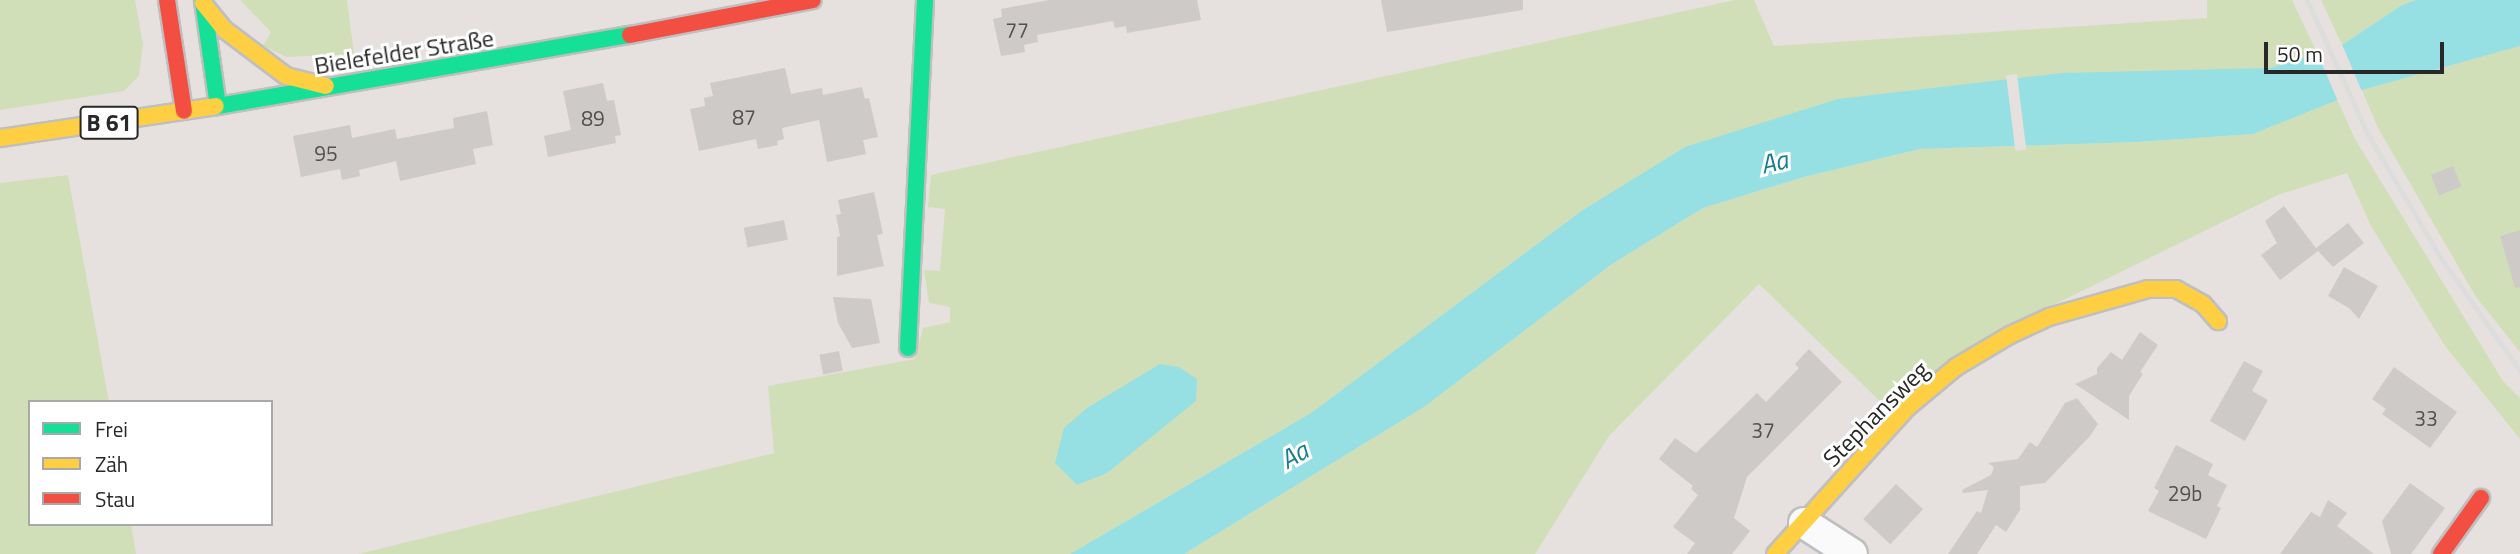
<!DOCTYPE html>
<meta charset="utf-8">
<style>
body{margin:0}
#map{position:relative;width:2520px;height:554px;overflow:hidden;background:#e6e1de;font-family:"Titillium Web",sans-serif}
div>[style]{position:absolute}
.green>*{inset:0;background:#d1dfb9}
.water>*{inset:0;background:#96dfe3}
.pier>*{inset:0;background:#e6e1de;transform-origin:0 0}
.building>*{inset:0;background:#cdcac8;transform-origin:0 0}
.roads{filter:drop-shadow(2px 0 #c0bfbf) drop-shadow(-2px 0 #c0bfbf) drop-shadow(0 2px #c0bfbf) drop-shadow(0 -2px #c0bfbf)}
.street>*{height:30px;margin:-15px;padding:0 15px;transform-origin:15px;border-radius:15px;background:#fbfafa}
.fast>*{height:16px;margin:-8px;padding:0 8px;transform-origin:8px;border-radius:8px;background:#16e098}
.slow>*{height:16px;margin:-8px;padding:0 8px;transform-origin:8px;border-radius:8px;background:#ffcf43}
.jam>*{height:16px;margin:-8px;padding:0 8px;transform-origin:8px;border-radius:8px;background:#f24e42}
.rail>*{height:5px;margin:-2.5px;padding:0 2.5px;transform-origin:2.5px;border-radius:2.5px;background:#ddd}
span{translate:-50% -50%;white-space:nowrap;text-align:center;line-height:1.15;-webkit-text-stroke:6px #fff;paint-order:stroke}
.number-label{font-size:21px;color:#525151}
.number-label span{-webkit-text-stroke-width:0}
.shield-label span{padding:2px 5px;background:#fff;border:2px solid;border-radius:5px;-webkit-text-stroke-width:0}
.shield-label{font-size:23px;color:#282828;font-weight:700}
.street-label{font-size:24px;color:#282828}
.water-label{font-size:26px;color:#167e8e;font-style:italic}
.legend{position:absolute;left:28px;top:400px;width:245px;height:126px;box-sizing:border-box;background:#fff;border:2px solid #a9a9a9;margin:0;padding:9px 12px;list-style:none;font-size:21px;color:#282828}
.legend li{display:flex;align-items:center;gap:14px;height:35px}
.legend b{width:35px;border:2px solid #a9a9a9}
.scale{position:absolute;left:2264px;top:42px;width:180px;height:32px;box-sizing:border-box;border:4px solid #282828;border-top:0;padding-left:9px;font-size:21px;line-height:24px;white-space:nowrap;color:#282828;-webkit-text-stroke:5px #fff;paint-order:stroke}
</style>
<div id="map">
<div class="green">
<div style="clip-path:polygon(0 0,135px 0,143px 44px,139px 76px,124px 91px,0 110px)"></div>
<div style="clip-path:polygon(240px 0,347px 0,354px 54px,287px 57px,263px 46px,271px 32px)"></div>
<div style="clip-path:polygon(1735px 0,1754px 0,1774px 46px,2207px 18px,2207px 0,2292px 0,2317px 53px,2270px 68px,2233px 71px,1580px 212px,1311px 413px,1070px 554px,358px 554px,774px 453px,768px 386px,915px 359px,923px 328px,950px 322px,950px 307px,929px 303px,924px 270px,940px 271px,945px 209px,928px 207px,931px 175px)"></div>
<div style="clip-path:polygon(2321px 0,2416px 0,2402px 5px,2342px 45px)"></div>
<div style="clip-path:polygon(2520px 46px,2520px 352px,2476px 297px,2378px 128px,2362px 90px)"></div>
<div style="clip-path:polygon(2337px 99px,2355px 139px,2503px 381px,2520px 398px,2520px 439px,2445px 346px,2371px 226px,2347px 173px,2278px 195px,2039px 312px,1888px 409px,1759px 284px,1609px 436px,1535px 554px,1184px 554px,1424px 407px,1612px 264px,1703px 208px,1804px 177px,1920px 149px,2137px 142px,2252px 134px)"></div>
<div style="clip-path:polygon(68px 175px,109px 402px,30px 402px,30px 524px,131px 524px,136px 554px,0 554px,0 183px)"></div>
</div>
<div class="water">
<div style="clip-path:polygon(2416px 0,2520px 0,2520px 46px,2362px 90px,2253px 134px,2137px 142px,1920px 149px,1804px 177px,1703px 208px,1612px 264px,1424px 407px,1184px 554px,1070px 554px,1311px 413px,1580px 212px,1685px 147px,1838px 99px,2062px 73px,2270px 68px,2342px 45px,2402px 5px)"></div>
<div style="clip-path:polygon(1160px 364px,1179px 367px,1197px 379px,1196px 401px,1107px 473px,1077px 485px,1055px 463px,1064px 428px,1087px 408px)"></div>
</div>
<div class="pier">
<div style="left:2341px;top:42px;width:56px;height:26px;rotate:67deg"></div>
<div style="left:2017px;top:74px;width:76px;height:11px;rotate:83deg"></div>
</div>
<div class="building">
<div style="clip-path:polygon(1049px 0,1197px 0,1201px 20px,1127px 33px,1126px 26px,1115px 28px,1113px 21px,1037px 35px,1038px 42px,1024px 45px,1025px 52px,1001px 56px,993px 19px,1002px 17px,1001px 9px)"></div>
<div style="clip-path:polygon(1381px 0,1523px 0,1523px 10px,1387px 32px)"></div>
<div style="clip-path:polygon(785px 68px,791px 94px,822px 88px,823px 95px,862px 87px,865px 99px,869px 98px,878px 137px,863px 140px,866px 154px,827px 162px,819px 120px,782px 128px,784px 139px,777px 141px,778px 145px,758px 149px,756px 139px,699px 151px,690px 109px,705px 106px,704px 98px,713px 96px,710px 83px)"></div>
<div style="clip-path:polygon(603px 83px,607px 101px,614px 100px,621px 135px,615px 136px,616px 143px,548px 157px,544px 136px,571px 130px,563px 91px)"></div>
<div style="clip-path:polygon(487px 111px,493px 145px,473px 149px,476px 164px,400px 181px,396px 161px,359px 170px,360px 176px,342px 180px,340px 169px,301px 177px,293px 136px,350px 125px,352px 138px,395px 129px,397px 139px,454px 128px,453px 118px)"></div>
<div style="left:2453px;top:166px;width:22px;height:24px;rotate:68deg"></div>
<div style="clip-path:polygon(874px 192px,883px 234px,877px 235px,884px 266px,837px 276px,837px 237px,840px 236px,836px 215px,841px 214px,838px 200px)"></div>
<div style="clip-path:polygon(2284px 206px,2316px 248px,2348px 223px,2364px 243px,2333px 267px,2318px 251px,2280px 280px,2261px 255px,2277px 243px,2265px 221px)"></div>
<div style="left:784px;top:220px;width:20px;height:41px;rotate:79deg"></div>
<div style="clip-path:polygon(2520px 230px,2520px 287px,2515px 288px,2500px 236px)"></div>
<div style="clip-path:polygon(2344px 267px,2378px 286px,2359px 319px,2349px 308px,2328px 296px)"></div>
<div style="clip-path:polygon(833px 297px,871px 299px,880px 343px,852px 348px,838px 323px)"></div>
<div style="clip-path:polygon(2140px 332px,2158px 345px,2140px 372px,2143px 374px,2129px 396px,2129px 420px,2075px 384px,2097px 374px,2097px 368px,2111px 352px,2122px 360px)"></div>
<div style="clip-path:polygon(1809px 349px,1842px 382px,1747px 477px,1734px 518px,1750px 531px,1732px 554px,1687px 554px,1695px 543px,1673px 527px,1698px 495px,1691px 489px,1693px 486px,1659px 459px,1675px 438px,1696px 453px,1757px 393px,1766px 402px,1799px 368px,1795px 364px)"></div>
<div style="left:839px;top:351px;width:20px;height:20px;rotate:79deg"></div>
<div style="clip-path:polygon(2244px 361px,2263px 371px,2252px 391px,2268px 400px,2245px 441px,2210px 421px)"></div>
<div style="clip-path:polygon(2394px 367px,2457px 412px,2430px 448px,2382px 414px,2386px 409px,2372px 399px)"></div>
<div style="clip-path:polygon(2077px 398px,2098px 424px,2090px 436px,2045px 483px,2020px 486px,2020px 510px,2006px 532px,1996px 525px,1977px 554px,1948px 554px,1977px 511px,1981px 513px,1988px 490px,1963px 493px,1962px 490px,1991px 475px,1994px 467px,1988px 463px,2018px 459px,2030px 442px,2037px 447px,2065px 403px)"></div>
<div style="clip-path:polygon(2176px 445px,2213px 464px,2208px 475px,2227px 485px,2217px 506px,2221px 508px,2206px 539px,2148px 511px,2159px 491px,2154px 488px)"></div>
<div style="clip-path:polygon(2410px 483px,2445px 508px,2411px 554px,2391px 554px,2382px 521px)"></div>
<div style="left:1896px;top:484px;width:37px;height:48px;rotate:43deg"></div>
<div style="clip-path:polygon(2328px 500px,2347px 513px,2337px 526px,2374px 554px,2280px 554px,2311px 512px,2320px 517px)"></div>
</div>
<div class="roads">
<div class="street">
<div style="left:1804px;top:523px;width:57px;rotate:32.9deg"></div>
</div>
<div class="fast">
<div style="left:203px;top:1px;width:106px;rotate:81.9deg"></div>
<div style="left:218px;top:106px;width:418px;rotate:-9.8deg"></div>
<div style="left:908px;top:348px;width:348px;rotate:-87.2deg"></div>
</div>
<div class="slow">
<div style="left:203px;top:3px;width:35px;rotate:51deg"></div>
<div style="left:225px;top:30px;width:76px;rotate:37deg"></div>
<div style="left:286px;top:76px;width:41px;rotate:14deg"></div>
<div style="left:0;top:138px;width:218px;rotate:-8.4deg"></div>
<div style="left:1775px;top:554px;width:198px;rotate:-47.9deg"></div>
<div style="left:1908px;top:407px;width:62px;rotate:-39.8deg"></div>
<div style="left:1956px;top:367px;width:63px;rotate:-30.7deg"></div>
<div style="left:2010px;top:335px;width:43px;rotate:-24.8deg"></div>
<div style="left:2049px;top:317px;width:103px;rotate:-15.8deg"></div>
<div style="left:2148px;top:289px;width:28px"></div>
<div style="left:2176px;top:289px;width:31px;rotate:29deg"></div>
<div style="left:2203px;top:304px;width:23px;rotate:49deg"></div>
</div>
<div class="jam">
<div style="left:167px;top:0;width:112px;rotate:81.3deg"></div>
<div style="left:630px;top:35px;width:186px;rotate:-10.8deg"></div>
<div style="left:2441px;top:554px;width:69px;rotate:-54.5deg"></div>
</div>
</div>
<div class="rail">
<div style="left:2307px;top:0;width:146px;rotate:65.7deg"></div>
<div style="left:2367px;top:133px;width:144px;rotate:59.5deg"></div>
<div style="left:2440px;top:257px;width:139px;rotate:54.9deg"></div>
</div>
<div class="number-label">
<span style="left:1017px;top:30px">77</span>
<span style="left:744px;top:117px">87</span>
<span style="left:593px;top:118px">89</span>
<span style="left:326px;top:153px">95</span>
<span style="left:2426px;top:418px">33</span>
<span style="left:1763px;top:430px">37</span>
<span style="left:2185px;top:493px">29b</span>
</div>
<div class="shield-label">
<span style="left:109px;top:123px">B 61</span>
</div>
<div class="street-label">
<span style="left:404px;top:52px;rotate:-9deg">Bielefelder Straße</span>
<span style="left:1876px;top:414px;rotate:-45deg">Stephansweg</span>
</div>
<div class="water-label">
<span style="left:1774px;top:162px;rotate:-14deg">Aa</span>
<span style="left:1294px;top:455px;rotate:-30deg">Aa</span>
</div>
<ul class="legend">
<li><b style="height:9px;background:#16e098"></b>Frei</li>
<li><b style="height:9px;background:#ffcf43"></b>Zäh</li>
<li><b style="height:9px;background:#f24e42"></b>Stau</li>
</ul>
<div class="scale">50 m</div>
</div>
